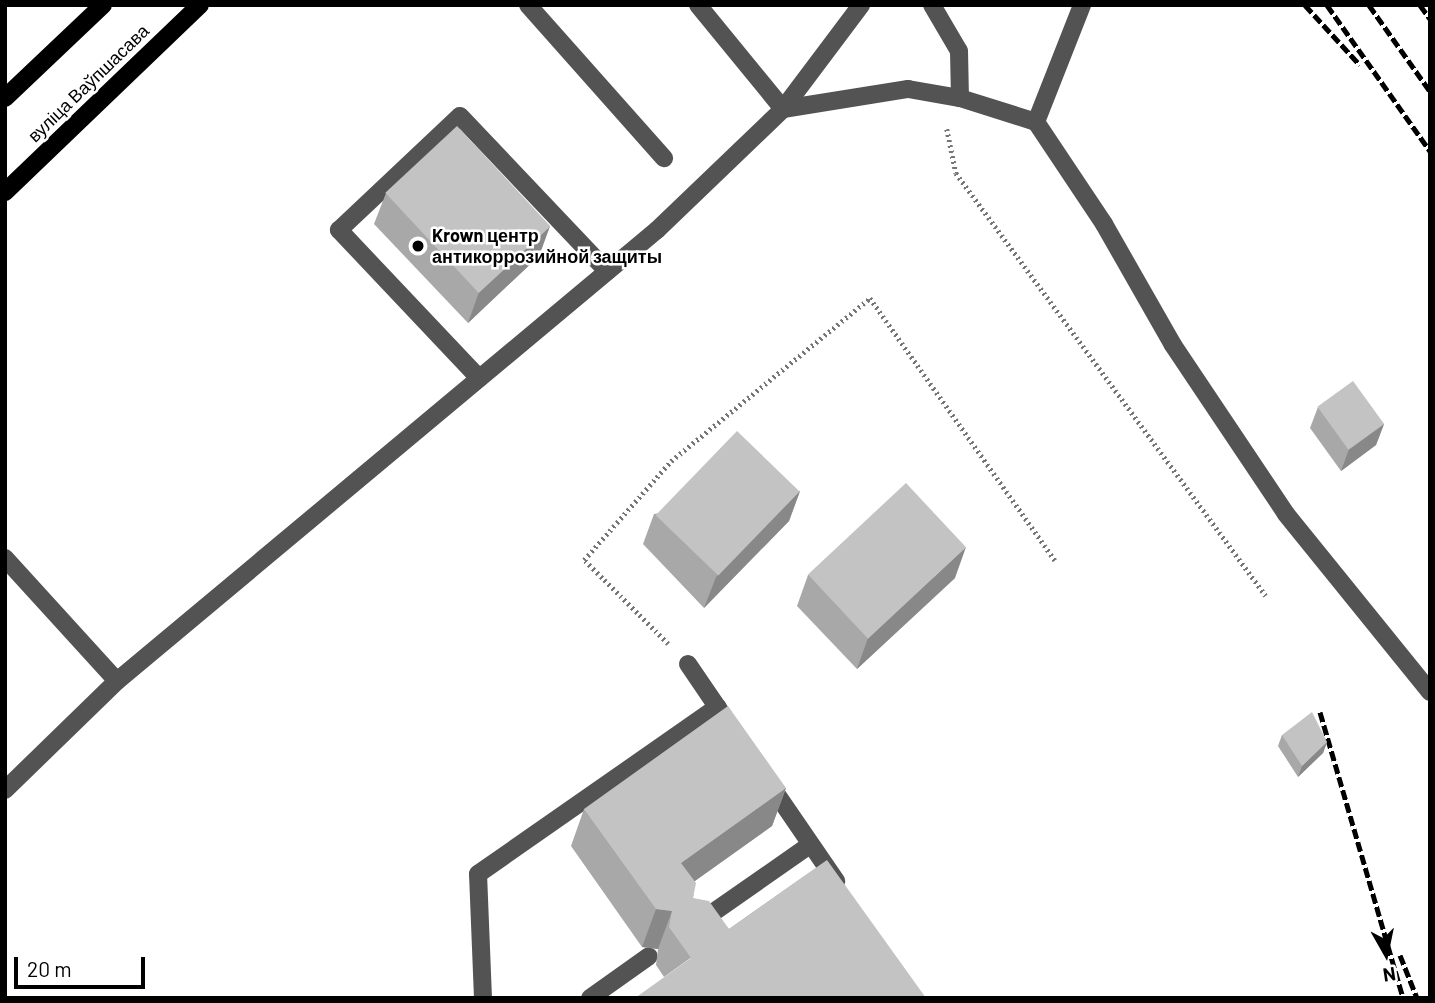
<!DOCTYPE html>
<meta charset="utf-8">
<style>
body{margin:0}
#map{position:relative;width:1435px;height:1003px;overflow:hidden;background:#fff;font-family:Barlow,sans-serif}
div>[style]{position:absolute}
.path>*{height:4.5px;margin-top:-2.25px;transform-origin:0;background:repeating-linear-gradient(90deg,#757575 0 2px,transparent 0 5.5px)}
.minor>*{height:18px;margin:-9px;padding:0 9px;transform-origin:9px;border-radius:9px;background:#535353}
.major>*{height:18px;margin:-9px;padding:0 9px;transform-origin:9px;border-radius:9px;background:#000}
.rail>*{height:5px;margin-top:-2.5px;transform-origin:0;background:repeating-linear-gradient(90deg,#000 0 10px,transparent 0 13.5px)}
.wall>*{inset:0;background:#a8a8a8}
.shaded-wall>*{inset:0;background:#888}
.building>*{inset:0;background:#c3c3c3;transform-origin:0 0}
.dots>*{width:19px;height:19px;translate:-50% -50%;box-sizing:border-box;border:4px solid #fff;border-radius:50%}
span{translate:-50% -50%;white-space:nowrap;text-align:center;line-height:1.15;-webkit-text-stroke:5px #fff;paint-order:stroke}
.street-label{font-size:18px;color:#000}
.poi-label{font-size:18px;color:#000;font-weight:700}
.left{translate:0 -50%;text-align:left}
.frame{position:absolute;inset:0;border:7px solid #000;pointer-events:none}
.north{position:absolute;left:1351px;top:919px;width:70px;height:70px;-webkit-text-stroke:5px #fff;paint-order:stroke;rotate:171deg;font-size:19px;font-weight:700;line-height:28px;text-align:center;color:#000}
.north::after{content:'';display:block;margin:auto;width:24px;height:32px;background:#000;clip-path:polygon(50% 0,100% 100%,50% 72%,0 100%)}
.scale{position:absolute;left:14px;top:957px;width:131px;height:32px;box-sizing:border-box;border:4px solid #000;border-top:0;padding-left:9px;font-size:21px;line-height:24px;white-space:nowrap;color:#000;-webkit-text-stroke:5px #fff;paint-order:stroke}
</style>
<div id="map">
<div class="path">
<div style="left:947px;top:129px;width:45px;rotate:78.4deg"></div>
<div style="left:956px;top:173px;width:524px;rotate:53.76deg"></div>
<div style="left:668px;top:644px;width:119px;rotate:-135deg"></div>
<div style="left:584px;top:560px;width:132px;rotate:-48.7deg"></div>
<div style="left:671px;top:461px;width:257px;rotate:-39.3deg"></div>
<div style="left:870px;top:298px;width:321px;rotate:54.8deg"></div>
</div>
<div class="minor">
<div style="left:528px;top:5px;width:205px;rotate:48.4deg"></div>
<div style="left:698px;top:5px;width:134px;rotate:50.7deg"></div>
<div style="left:783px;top:109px;width:130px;rotate:-53.1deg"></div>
<div style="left:932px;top:5px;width:53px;rotate:59.6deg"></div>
<div style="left:959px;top:51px;width:47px;rotate:88.8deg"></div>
<div style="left:1036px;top:122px;width:126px;rotate:-68.5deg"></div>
<div style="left:479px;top:378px;width:204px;rotate:-133.4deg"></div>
<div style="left:339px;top:230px;width:166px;rotate:-43.3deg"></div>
<div style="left:460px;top:116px;width:214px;rotate:46.5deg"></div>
<div style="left:5px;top:558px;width:166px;rotate:47.7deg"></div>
<div style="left:117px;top:681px;width:156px;rotate:135.8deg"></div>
<div style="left:688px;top:664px;width:64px;rotate:55.8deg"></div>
<div style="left:117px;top:681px;width:704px;rotate:-39.87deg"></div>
<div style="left:657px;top:230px;width:175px;rotate:-43.8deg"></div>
<div style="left:783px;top:109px;width:127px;rotate:-9.1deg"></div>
<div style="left:908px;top:89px;width:53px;rotate:9.8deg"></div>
<div style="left:960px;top:98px;width:80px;rotate:17.5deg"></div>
<div style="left:1036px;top:122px;width:123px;rotate:56.3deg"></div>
<div style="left:1104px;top:224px;width:139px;rotate:60.3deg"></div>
<div style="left:1173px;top:345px;width:203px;rotate:56.2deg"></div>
<div style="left:1286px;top:514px;width:229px;rotate:51deg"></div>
<div style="left:769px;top:783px;width:119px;rotate:55.6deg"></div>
<div style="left:698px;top:923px;width:136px;rotate:-34.9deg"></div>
<div style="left:483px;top:998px;width:124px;rotate:-92.3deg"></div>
<div style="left:478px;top:874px;width:292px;rotate:-34.9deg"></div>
<div style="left:590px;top:998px;width:72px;rotate:-35.4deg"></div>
</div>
<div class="major">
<div style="left:5px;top:98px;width:135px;rotate:-43.5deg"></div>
<div style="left:5px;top:192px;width:270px;rotate:-43.8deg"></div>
</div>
<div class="rail">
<div style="left:1305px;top:5px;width:81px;rotate:47.5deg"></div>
<div style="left:1327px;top:5px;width:179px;rotate:54.8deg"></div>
<div style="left:1369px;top:5px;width:105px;rotate:54.7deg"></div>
<div style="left:1420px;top:5px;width:17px;rotate:54deg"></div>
<div style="left:1320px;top:712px;width:298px;rotate:73.8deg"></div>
<div style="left:1400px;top:955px;width:46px;rotate:68.4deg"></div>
</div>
<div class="wall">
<div style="clip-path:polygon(386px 193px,550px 226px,539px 256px,468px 323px,374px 224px)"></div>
<div style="clip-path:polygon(1318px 407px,1384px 424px,1376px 445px,1341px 471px,1310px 428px)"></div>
<div style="clip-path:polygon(800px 491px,789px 521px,704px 608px,643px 544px,654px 514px)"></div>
<div style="clip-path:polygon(808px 575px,955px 578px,857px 669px,797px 606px)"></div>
<div style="clip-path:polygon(1282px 735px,1327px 742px,1323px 753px,1298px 777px,1278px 746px)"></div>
<div style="clip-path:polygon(786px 788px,772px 826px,695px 881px,693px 898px,729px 929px,827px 860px,664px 977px,656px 965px,658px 949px,642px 947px,571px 846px,584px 809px)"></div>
</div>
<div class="shaded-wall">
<div style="clip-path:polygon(550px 226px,539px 256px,468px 323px,479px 292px)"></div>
<div style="clip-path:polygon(1384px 424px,1376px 445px,1341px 471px,1349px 449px)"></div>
<div style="clip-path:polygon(800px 491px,789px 521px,704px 608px,716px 577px)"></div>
<div style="clip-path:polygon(966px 547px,955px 578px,857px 669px,868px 638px)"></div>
<div style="clip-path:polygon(1327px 742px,1323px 753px,1298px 777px,1302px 766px)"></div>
<div style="clip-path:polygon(786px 788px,772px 826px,668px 900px,681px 863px)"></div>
<div style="clip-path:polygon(656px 909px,672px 911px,658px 949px,642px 947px)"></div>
</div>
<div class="building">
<div style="left:457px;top:126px;width:137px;height:98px;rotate:47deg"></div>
<div style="left:1353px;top:381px;width:53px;height:44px;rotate:54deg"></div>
<div style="left:737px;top:431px;width:87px;height:117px;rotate:44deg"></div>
<div style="left:906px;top:483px;width:88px;height:134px;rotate:47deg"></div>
<div style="clip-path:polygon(728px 706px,786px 788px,681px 863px,696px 883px,693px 898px,709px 901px,729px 929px,827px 860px,926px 998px,635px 998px,691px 958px,669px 927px,672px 911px,656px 909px,584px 809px)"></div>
<div style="clip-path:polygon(1312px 712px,1327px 742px,1302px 766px,1282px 735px)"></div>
</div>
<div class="dots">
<div style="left:418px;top:246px;background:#000"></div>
</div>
<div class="street-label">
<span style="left:88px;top:83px;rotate:-44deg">вуліца Ваўпшасава</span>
</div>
<div class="poi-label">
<span class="left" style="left:432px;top:246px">Krown центр<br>антикоррозийной защиты</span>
</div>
<div class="frame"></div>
<div class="north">N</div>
<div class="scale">20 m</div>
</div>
